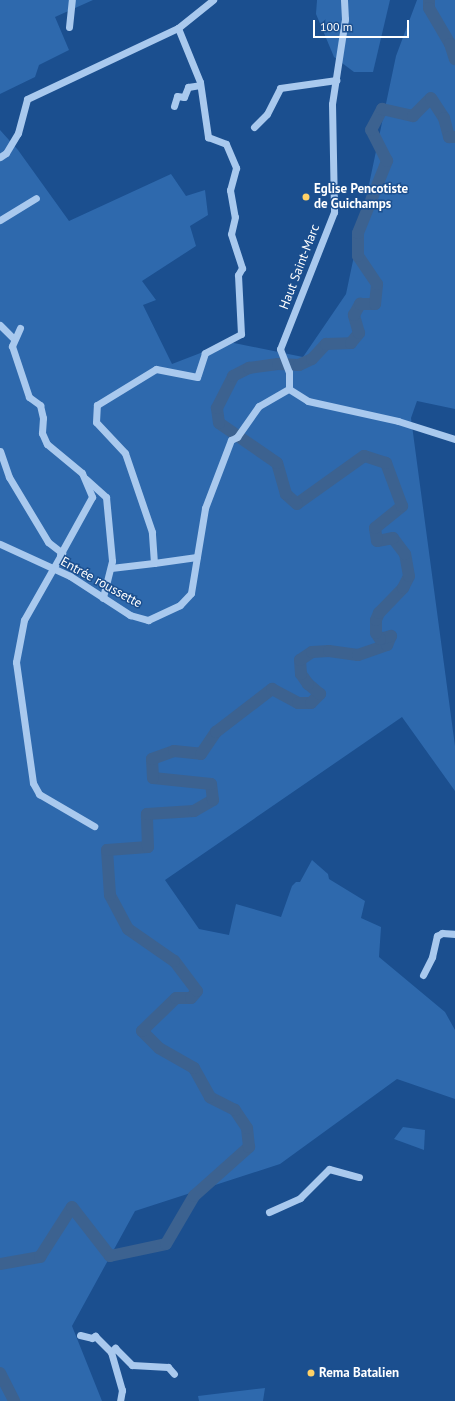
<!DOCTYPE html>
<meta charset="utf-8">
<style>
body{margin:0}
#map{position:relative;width:455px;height:1401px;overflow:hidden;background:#1b4f8f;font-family:"PT Sans",sans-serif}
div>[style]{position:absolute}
.green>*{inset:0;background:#2e69ad}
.river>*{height:12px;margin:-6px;padding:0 6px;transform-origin:6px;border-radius:6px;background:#3c6290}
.minor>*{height:7px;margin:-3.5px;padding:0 3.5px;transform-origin:3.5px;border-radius:3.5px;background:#a9c9ee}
.dots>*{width:11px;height:11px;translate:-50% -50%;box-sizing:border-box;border:2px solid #1b4f8f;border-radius:50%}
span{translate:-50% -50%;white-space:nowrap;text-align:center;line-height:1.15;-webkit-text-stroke:3px #1b4f8f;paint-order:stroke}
.poi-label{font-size:13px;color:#fff;font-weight:700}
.left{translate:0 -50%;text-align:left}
.street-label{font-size:13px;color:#fff}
.scale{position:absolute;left:313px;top:20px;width:96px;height:18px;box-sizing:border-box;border:2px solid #fff;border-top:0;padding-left:5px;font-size:12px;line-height:14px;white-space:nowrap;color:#fff;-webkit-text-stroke:3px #1b4f8f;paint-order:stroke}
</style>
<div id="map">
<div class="green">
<div style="clip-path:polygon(0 0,93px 0,55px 17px,69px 50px,39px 65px,35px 77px,0 94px)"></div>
<div style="clip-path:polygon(317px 0,390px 0,373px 72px,354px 72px,334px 57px,316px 14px)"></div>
<div style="clip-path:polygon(417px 0,455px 0,455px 409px,417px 401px,411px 418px,455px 746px,455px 791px,402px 717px,165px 880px,199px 929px,229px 935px,236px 904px,281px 917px,292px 886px,296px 882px,300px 882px,312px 860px,328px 874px,329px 879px,365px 901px,361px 918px,381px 927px,379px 957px,445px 1012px,455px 1030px,455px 1099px,397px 1079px,280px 1164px,135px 1211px,72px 1326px,102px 1401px,0 1401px,0 130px,18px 150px,69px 221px,171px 174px,186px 196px,205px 190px,208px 215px,190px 226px,196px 246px,142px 281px,156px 300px,143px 305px,172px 364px,229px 342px,303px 357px,346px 294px,396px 56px)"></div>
<div style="clip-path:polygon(403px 1127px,425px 1130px,424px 1150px,394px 1139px)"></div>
<div style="clip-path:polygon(265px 1388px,263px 1401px,199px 1401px,198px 1396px)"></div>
</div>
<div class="river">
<div style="left:429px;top:0;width:8px;rotate:90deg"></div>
<div style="left:429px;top:8px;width:42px;rotate:59.7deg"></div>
<div style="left:450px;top:44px;width:16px;rotate:72deg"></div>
<div style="left:0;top:1264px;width:41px;rotate:-9.9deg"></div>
<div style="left:40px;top:1257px;width:59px;rotate:-57.4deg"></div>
<div style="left:72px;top:1207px;width:62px;rotate:52.2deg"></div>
<div style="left:110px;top:1256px;width:57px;rotate:-12.1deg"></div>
<div style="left:166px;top:1244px;width:56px;rotate:-59.7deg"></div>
<div style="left:194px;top:1196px;width:74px;rotate:-41.7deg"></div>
<div style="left:249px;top:1147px;width:19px;rotate:-96deg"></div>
<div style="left:247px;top:1128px;width:22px;rotate:-124deg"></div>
<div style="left:235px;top:1110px;width:28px;rotate:-153deg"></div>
<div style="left:210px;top:1097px;width:33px;rotate:-119deg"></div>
<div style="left:194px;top:1068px;width:40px;rotate:-150.3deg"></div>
<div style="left:159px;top:1048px;width:24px;rotate:-135deg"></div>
<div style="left:142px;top:1031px;width:47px;rotate:-44.1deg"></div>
<div style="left:176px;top:998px;width:15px"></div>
<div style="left:191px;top:998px;width:9px;rotate:-49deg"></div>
<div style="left:197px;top:991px;width:38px;rotate:-127deg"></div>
<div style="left:174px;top:961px;width:56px;rotate:-145.2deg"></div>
<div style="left:128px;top:929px;width:38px;rotate:-118deg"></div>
<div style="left:110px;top:895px;width:45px;rotate:-93.8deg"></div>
<div style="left:107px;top:850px;width:41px;rotate:-4.2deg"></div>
<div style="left:148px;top:847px;width:33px;rotate:-92deg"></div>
<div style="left:147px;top:814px;width:47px;rotate:-3.7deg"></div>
<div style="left:194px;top:811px;width:22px;rotate:-30deg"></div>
<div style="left:213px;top:800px;width:16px;rotate:-97deg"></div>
<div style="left:211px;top:784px;width:58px;rotate:-174.1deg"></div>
<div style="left:153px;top:778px;width:19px;rotate:-93deg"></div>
<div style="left:152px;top:759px;width:23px;rotate:-20deg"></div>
<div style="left:174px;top:751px;width:27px;rotate:6deg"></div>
<div style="left:201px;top:754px;width:27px;rotate:-56deg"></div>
<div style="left:216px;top:732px;width:71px;rotate:-37.5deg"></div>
<div style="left:272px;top:689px;width:30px;rotate:28deg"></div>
<div style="left:298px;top:703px;width:13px"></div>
<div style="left:311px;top:703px;width:13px;rotate:-45deg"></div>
<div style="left:320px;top:694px;width:16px;rotate:-140deg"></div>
<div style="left:308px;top:684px;width:12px;rotate:-125deg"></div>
<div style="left:301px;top:674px;width:14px;rotate:-94deg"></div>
<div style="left:300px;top:660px;width:14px;rotate:-34deg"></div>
<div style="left:312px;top:652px;width:17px;rotate:-3deg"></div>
<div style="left:329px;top:651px;width:29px;rotate:8deg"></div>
<div style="left:358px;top:655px;width:31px;rotate:-19deg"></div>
<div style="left:387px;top:645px;width:10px;rotate:-66deg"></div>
<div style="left:391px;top:636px;width:11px;rotate:165deg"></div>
<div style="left:380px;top:639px;width:7px;rotate:-124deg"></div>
<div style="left:376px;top:633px;width:13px;rotate:-90deg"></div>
<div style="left:376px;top:620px;width:8px;rotate:-67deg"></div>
<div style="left:379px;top:613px;width:35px;rotate:-46deg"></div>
<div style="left:403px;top:588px;width:13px;rotate:-63deg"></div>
<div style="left:409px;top:576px;width:22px;rotate:-100deg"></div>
<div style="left:405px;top:554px;width:20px;rotate:-127deg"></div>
<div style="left:393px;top:538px;width:16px;rotate:169deg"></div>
<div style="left:377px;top:541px;width:13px;rotate:-99deg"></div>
<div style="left:375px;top:528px;width:35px;rotate:-39deg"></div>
<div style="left:402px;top:506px;width:46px;rotate:-110.4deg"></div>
<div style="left:386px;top:463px;width:23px;rotate:-162deg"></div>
<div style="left:364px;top:456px;width:82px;rotate:144.4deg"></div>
<div style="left:297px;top:504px;width:15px;rotate:-138deg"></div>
<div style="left:286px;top:494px;width:32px;rotate:-106deg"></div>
<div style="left:277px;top:463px;width:70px;rotate:-145.4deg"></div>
<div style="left:219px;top:423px;width:15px;rotate:-98deg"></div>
<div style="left:217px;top:408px;width:36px;rotate:-63deg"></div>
<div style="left:233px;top:376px;width:18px;rotate:-27deg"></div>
<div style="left:249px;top:368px;width:29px;rotate:-8deg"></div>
<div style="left:278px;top:364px;width:21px;rotate:3deg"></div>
<div style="left:299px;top:365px;width:14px;rotate:-25deg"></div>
<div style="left:312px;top:359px;width:21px;rotate:-47deg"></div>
<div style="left:326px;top:344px;width:25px;rotate:-2deg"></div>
<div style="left:351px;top:343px;width:13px;rotate:-51deg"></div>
<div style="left:359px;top:333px;width:19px;rotate:-106deg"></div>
<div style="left:354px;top:315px;width:13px;rotate:-61deg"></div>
<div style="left:360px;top:304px;width:15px"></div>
<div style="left:375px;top:304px;width:20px;rotate:-84deg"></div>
<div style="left:377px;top:284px;width:34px;rotate:-124deg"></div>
<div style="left:358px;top:256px;width:23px;rotate:-90deg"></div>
<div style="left:358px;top:233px;width:78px;rotate:-68.1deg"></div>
<div style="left:387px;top:161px;width:35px;rotate:-117deg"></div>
<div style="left:371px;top:130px;width:24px;rotate:-62deg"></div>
<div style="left:382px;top:109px;width:32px;rotate:13deg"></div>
<div style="left:413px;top:116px;width:25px;rotate:-45deg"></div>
<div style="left:431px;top:98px;width:24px;rotate:57deg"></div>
<div style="left:444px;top:118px;width:20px;rotate:75deg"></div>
<div style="left:449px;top:137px;width:6px"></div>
<div style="left:0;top:1373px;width:31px;rotate:63deg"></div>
</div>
<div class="minor">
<div style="left:344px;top:0;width:19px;rotate:87deg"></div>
<div style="left:345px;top:19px;width:86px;rotate:98.7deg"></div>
<div style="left:332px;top:104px;width:108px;rotate:88.9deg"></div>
<div style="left:334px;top:212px;width:147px;rotate:111.5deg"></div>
<div style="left:280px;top:349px;width:25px;rotate:69deg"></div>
<div style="left:289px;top:372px;width:17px;rotate:90deg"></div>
<div style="left:289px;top:389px;width:22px;rotate:32deg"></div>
<div style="left:308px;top:401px;width:92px;rotate:12.5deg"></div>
<div style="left:398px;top:421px;width:60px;rotate:17.5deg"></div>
<div style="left:69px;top:27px;width:27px;rotate:-84deg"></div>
<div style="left:178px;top:28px;width:58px;rotate:67.8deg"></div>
<div style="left:200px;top:82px;width:56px;rotate:81.7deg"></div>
<div style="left:208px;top:137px;width:19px;rotate:21deg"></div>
<div style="left:226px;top:144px;width:26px;rotate:67deg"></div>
<div style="left:236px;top:168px;width:23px;rotate:105deg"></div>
<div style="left:230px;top:190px;width:27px;rotate:80deg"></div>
<div style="left:235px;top:217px;width:17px;rotate:103deg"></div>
<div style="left:231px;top:234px;width:36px;rotate:72deg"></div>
<div style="left:242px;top:268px;width:8px;rotate:120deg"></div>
<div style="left:238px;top:275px;width:59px;rotate:87.1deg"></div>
<div style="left:241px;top:334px;width:41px;rotate:152.2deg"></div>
<div style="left:205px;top:353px;width:23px;rotate:108deg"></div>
<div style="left:174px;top:106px;width:10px;rotate:-73deg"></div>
<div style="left:177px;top:96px;width:7px;rotate:8deg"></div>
<div style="left:184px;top:97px;width:11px;rotate:-68deg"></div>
<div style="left:188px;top:87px;width:12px;rotate:-9deg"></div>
<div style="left:254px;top:127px;width:18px;rotate:-45deg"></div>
<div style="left:267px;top:114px;width:29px;rotate:-63deg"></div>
<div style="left:280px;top:88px;width:57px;rotate:-8.1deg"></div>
<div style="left:0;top:157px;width:7px;rotate:-34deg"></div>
<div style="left:6px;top:153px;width:23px;rotate:-59deg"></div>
<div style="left:18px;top:133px;width:35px;rotate:-75deg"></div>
<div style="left:27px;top:99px;width:167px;rotate:-25.2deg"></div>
<div style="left:178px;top:28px;width:45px;rotate:-38.7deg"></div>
<div style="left:0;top:220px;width:42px;rotate:-31.4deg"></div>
<div style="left:0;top:325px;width:20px;rotate:45deg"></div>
<div style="left:20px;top:328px;width:20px;rotate:114deg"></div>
<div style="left:12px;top:346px;width:54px;rotate:71.6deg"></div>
<div style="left:29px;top:397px;width:14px;rotate:36deg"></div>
<div style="left:40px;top:405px;width:13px;rotate:77deg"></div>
<div style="left:43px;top:418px;width:15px;rotate:94deg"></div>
<div style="left:42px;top:433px;width:12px;rotate:66deg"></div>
<div style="left:47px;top:444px;width:45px;rotate:39.6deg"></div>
<div style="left:82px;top:473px;width:26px;rotate:67deg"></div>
<div style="left:92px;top:497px;width:66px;rotate:118.9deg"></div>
<div style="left:0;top:451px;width:28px;rotate:71deg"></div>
<div style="left:9px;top:477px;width:76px;rotate:59deg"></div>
<div style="left:48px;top:542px;width:18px;rotate:38deg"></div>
<div style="left:62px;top:553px;width:77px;rotate:119.6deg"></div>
<div style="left:24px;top:620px;width:43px;rotate:100.8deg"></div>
<div style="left:16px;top:662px;width:122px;rotate:82deg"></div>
<div style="left:33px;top:783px;width:13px;rotate:61deg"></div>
<div style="left:39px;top:794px;width:64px;rotate:30.2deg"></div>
<div style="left:86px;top:479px;width:27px;rotate:42deg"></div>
<div style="left:106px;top:497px;width:64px;rotate:84.6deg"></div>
<div style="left:112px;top:561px;width:38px;rotate:104deg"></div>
<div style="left:0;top:544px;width:77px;rotate:24.6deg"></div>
<div style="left:70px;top:576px;width:72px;rotate:33deg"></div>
<div style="left:130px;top:615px;width:19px;rotate:16deg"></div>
<div style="left:148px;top:620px;width:35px;rotate:-25deg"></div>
<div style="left:180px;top:605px;width:16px;rotate:-47deg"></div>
<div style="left:191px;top:593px;width:86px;rotate:-80.6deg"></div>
<div style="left:205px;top:508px;width:73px;rotate:-69.1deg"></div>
<div style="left:231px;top:440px;width:7px;rotate:-27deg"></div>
<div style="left:237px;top:437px;width:38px;rotate:-55deg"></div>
<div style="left:259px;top:406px;width:34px;rotate:-30deg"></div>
<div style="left:154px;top:563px;width:43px;rotate:-7.9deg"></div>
<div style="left:111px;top:568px;width:43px;rotate:-6.6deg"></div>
<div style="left:154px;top:563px;width:31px;rotate:-94deg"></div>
<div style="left:152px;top:532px;width:83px;rotate:-108.9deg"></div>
<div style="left:125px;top:453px;width:42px;rotate:-133.1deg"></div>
<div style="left:96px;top:422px;width:17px;rotate:-87deg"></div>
<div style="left:97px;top:405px;width:69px;rotate:-31.4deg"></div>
<div style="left:156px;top:369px;width:42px;rotate:11deg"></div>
<div style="left:423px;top:975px;width:20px;rotate:-63deg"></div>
<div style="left:432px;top:957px;width:22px;rotate:-77deg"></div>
<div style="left:437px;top:936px;width:6px;rotate:-31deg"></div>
<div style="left:442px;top:933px;width:13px;rotate:4deg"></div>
<div style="left:269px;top:1212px;width:34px;rotate:-24deg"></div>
<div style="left:300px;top:1198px;width:41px;rotate:-45deg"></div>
<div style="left:329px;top:1169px;width:31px;rotate:15deg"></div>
<div style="left:80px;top:1335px;width:12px;rotate:14deg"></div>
<div style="left:92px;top:1338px;width:4px;rotate:-34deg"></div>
<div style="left:95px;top:1336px;width:23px;rotate:45deg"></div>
<div style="left:111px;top:1352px;width:40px;rotate:74deg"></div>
<div style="left:122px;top:1390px;width:11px;rotate:100deg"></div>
<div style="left:111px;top:1352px;width:6px;rotate:-45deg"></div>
<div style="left:115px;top:1348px;width:24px;rotate:45deg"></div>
<div style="left:132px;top:1365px;width:36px;rotate:3deg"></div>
<div style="left:168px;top:1367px;width:9px;rotate:49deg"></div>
</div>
<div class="dots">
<div style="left:306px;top:197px;background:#ffd166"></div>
<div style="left:311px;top:1373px;background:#ffd166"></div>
</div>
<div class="poi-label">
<span class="left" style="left:314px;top:197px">Eglise Pencotiste<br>de Guichamps</span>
<span class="left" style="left:319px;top:1373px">Rema Batalien</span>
</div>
<div class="street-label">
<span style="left:300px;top:267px;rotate:-69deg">Haut Saint-Marc</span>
<span style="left:101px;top:583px;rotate:29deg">Entrée roussette</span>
</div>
<div class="scale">100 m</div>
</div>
